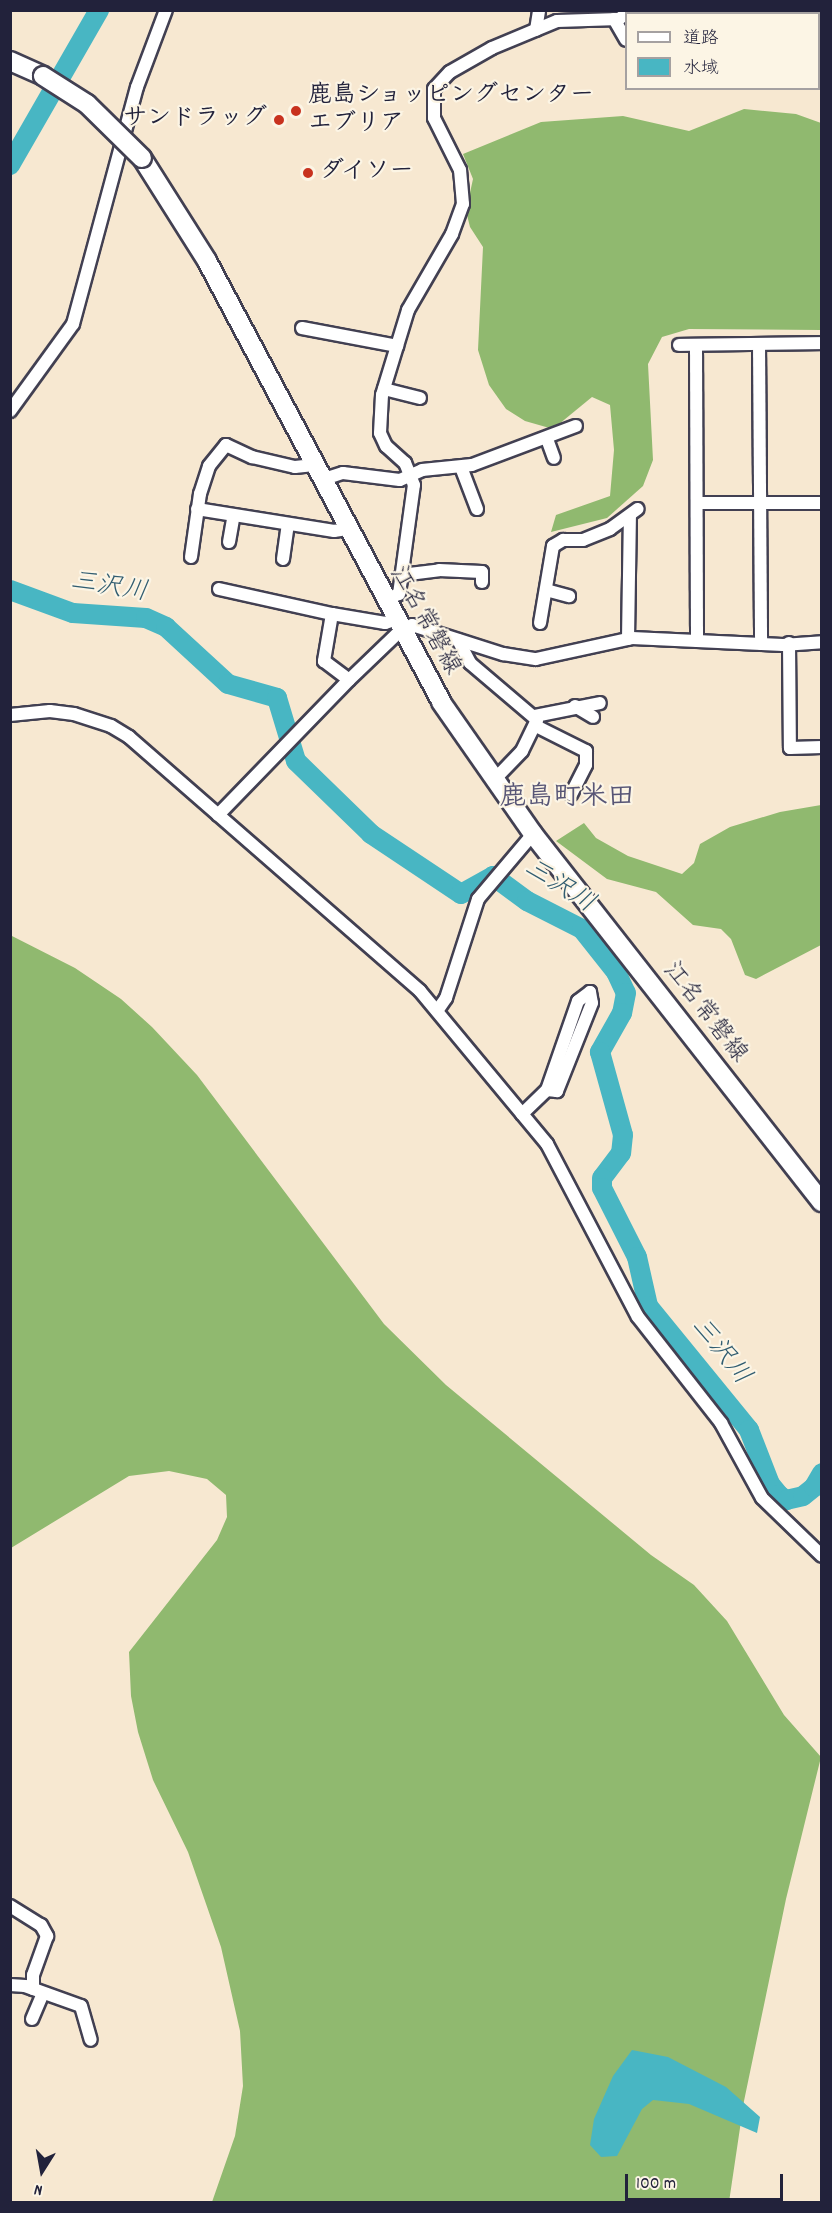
<!DOCTYPE html>
<meta charset="utf-8">
<style>
body{margin:0}
#map{position:relative;width:832px;height:2213px;overflow:hidden;background:#f7e8d1;font-family:Dekko,"Klee One",sans-serif}
div>[style]{position:absolute}
.forest>*{inset:0;background:#90b96f}
.water>*{inset:0;background:#48b6c3}
.river>*{height:20px;margin:-10px;padding:0 10px;transform-origin:10px;border-radius:10px;background:#48b6c3}
.roads{filter:drop-shadow(2px 0 #424052) drop-shadow(-2px 0 #424052) drop-shadow(0 2px #424052) drop-shadow(0 -2px #424052)}
.minor>*{height:12px;margin:-6px;padding:0 6px;transform-origin:6px;border-radius:6px;background:#fff}
.primary>*{height:18px;margin:-9px;padding:0 9px;transform-origin:9px;border-radius:9px;background:#fff}
.trunk>*{height:20px;margin:-10px;padding:0 10px;transform-origin:10px;border-radius:10px;background:#fff}
.bridges{filter:drop-shadow(2px 0 #424052) drop-shadow(-2px 0 #424052) drop-shadow(0 2px #424052) drop-shadow(0 -2px #424052)}
.primary-bridge>*{height:18px;margin:-9px;padding:0 9px;transform-origin:9px;border-radius:9px;background:#fff}
.dots>*{width:16px;height:16px;translate:-50% -50%;box-sizing:border-box;border:3px solid #fcf5e5;border-radius:50%}
span{translate:-50% -50%;white-space:nowrap;text-align:center;line-height:1.15;-webkit-text-stroke:4.5px #fcf5e5;paint-order:stroke}
.poi-label{font-size:24px;color:#22223b;font-weight:700}
.left{translate:0 -50%;text-align:left}
.right{translate:-100% -50%;text-align:right}
.street-label{font-size:24px;color:#22223b}
.water-label{font-size:26px;color:#315d71;font-style:italic}
.quarter-label{font-size:27px;color:#585676;font-weight:700}
.frame{position:absolute;inset:0;border:12px solid #22223b;pointer-events:none}
.legend{position:absolute;left:625px;top:12px;width:195px;height:78px;box-sizing:border-box;background:#fcf5e5;border:2px solid #a5a1a1;margin:0;padding:8px 10px;list-style:none;font-size:18px;color:#22223b}
.legend li{display:flex;align-items:center;gap:12px;height:30px}
.legend b{width:30px;border:2px solid #a5a1a1}
.north{position:absolute;left:12px;top:2141px;width:60px;height:60px;-webkit-text-stroke:4px #fcf5e5;paint-order:stroke;rotate:191deg;font-size:16px;font-weight:700;line-height:24px;text-align:center;color:#22223b}
.north::after{content:'';display:block;margin:auto;width:21px;height:27px;background:#22223b;clip-path:polygon(50% 0,100% 100%,50% 72%,0 100%)}
.scale{position:absolute;left:625px;top:2174px;width:158px;height:27px;box-sizing:border-box;border:3px solid #22223b;border-top:0;padding-left:8px;font-size:18px;line-height:21px;white-space:nowrap;color:#22223b;-webkit-text-stroke:4px #fcf5e5;paint-order:stroke}
</style>
<div id="map">
<div class="forest">
<div style="clip-path:polygon(744px 109px,796px 114px,821px 123px,821px 330px,689px 329px,662px 337px,648px 364px,653px 460px,643px 486px,607px 518px,551px 532px,556px 515px,610px 496px,614px 450px,610px 405px,592px 397px,553px 429px,525px 421px,506px 409px,489px 385px,478px 350px,483px 247px,470px 227px,466px 211px,473px 179px,463px 154px,541px 122px,623px 116px,689px 131px)"></div>
<div style="clip-path:polygon(821px 805px,821px 945px,756px 979px,745px 975px,731px 939px,721px 929px,693px 925px,656px 892px,607px 879px,556px 841px,584px 823px,596px 838px,628px 856px,682px 874px,694px 863px,700px 844px,730px 827px,780px 812px)"></div>
<div style="clip-path:polygon(10px 935px,75px 968px,121px 999px,152px 1027px,197px 1075px,384px 1324px,446px 1385px,651px 1555px,694px 1585px,727px 1621px,784px 1715px,821px 1757px,786px 1899px,744px 2101px,729px 2202px,212px 2202px,235px 2136px,243px 2086px,240px 2031px,221px 1947px,188px 1852px,153px 1780px,138px 1732px,131px 1696px,129px 1652px,217px 1540px,227px 1517px,226px 1495px,207px 1479px,169px 1471px,129px 1476px,11px 1548px)"></div>
</div>
<div class="water">
<div style="clip-path:polygon(632px 2050px,668px 2057px,726px 2087px,760px 2117px,757px 2133px,689px 2104px,653px 2100px,642px 2109px,617px 2156px,601px 2157px,590px 2145px,594px 2119px,613px 2076px)"></div>
</div>
<div class="river">
<div style="left:10px;top:165px;width:179px;rotate:-60.1deg"></div>
<div style="left:10px;top:590px;width:67px;rotate:20.1deg"></div>
<div style="left:73px;top:613px;width:73px;rotate:3.9deg"></div>
<div style="left:146px;top:618px;width:22px;rotate:24deg"></div>
<div style="left:166px;top:627px;width:84px;rotate:42.6deg"></div>
<div style="left:228px;top:684px;width:51px;rotate:15.9deg"></div>
<div style="left:277px;top:698px;width:66px;rotate:73.2deg"></div>
<div style="left:296px;top:761px;width:105px;rotate:44.2deg"></div>
<div style="left:371px;top:834px;width:108px;rotate:33.7deg"></div>
<div style="left:461px;top:894px;width:37px;rotate:-29deg"></div>
<div style="left:493px;top:876px;width:42px;rotate:36.3deg"></div>
<div style="left:527px;top:901px;width:62px;rotate:27deg"></div>
<div style="left:582px;top:929px;width:55px;rotate:51.7deg"></div>
<div style="left:616px;top:972px;width:23px;rotate:65deg"></div>
<div style="left:626px;top:993px;width:20px;rotate:101deg"></div>
<div style="left:622px;top:1013px;width:45px;rotate:119.4deg"></div>
<div style="left:600px;top:1052px;width:86px;rotate:74.5deg"></div>
<div style="left:623px;top:1135px;width:18px;rotate:96deg"></div>
<div style="left:621px;top:1153px;width:31px;rotate:127deg"></div>
<div style="left:602px;top:1178px;width:10px;rotate:90deg"></div>
<div style="left:602px;top:1188px;width:77px;rotate:63.1deg"></div>
<div style="left:637px;top:1257px;width:50px;rotate:77.3deg"></div>
<div style="left:648px;top:1306px;width:160px;rotate:50.8deg"></div>
<div style="left:749px;top:1430px;width:58px;rotate:68.7deg"></div>
<div style="left:770px;top:1484px;width:14px;rotate:51deg"></div>
<div style="left:779px;top:1495px;width:9px;rotate:36deg"></div>
<div style="left:786px;top:1500px;width:17px;rotate:-13deg"></div>
<div style="left:803px;top:1496px;width:14px;rotate:-39deg"></div>
<div style="left:814px;top:1487px;width:16px;rotate:-60deg"></div>
</div>
<div class="roads">
<div class="minor">
<div style="left:706px;top:10px;width:8px;rotate:30deg"></div>
<div style="left:614px;top:19px;width:24px;rotate:60deg"></div>
<div style="left:536px;top:30px;width:20px;rotate:-81deg"></div>
<div style="left:302px;top:328px;width:97px;rotate:10.7deg"></div>
<div style="left:759px;top:344px;width:300px;rotate:89.6deg"></div>
<div style="left:679px;top:345px;width:143px;rotate:-0.8deg"></div>
<div style="left:696px;top:345px;width:296px;rotate:89.8deg"></div>
<div style="left:384px;top:389px;width:37px;rotate:14deg"></div>
<div style="left:10px;top:411px;width:107px;rotate:-54.1deg"></div>
<div style="left:73px;top:324px;width:245px;rotate:-74.9deg"></div>
<div style="left:137px;top:87px;width:82px;rotate:-69.4deg"></div>
<div style="left:547px;top:439px;width:20px;rotate:70deg"></div>
<div style="left:461px;top:467px;width:45px;rotate:69.1deg"></div>
<div style="left:321px;top:480px;width:23px;rotate:-18deg"></div>
<div style="left:343px;top:473px;width:57px;rotate:7deg"></div>
<div style="left:400px;top:480px;width:24px;rotate:-24deg"></div>
<div style="left:422px;top:470px;width:50px;rotate:-5.7deg"></div>
<div style="left:472px;top:465px;width:111px;rotate:-20.6deg"></div>
<div style="left:697px;top:503px;width:125px"></div>
<div style="left:197px;top:509px;width:139px;rotate:9.1deg"></div>
<div style="left:334px;top:531px;width:13px;rotate:-9deg"></div>
<div style="left:229px;top:542px;width:27px;rotate:-80deg"></div>
<div style="left:191px;top:557px;width:64px;rotate:-81.9deg"></div>
<div style="left:200px;top:494px;width:29px;rotate:-72deg"></div>
<div style="left:209px;top:466px;width:27px;rotate:-51deg"></div>
<div style="left:226px;top:445px;width:29px;rotate:25deg"></div>
<div style="left:252px;top:457px;width:44px;rotate:13.1deg"></div>
<div style="left:295px;top:467px;width:19px;rotate:-6deg"></div>
<div style="left:283px;top:559px;width:35px;rotate:-82deg"></div>
<div style="left:401px;top:575px;width:38px;rotate:-7deg"></div>
<div style="left:439px;top:570px;width:43px;rotate:2.7deg"></div>
<div style="left:482px;top:572px;width:10px;rotate:90deg"></div>
<div style="left:219px;top:589px;width:116px;rotate:12.5deg"></div>
<div style="left:332px;top:614px;width:48px;rotate:99.7deg"></div>
<div style="left:324px;top:661px;width:31px;rotate:37deg"></div>
<div style="left:546px;top:590px;width:24px;rotate:15deg"></div>
<div style="left:384px;top:600px;width:16px;rotate:-22deg"></div>
<div style="left:399px;top:594px;width:110px;rotate:-82.2deg"></div>
<div style="left:414px;top:485px;width:24px;rotate:-112deg"></div>
<div style="left:405px;top:463px;width:25px;rotate:-138deg"></div>
<div style="left:386px;top:446px;width:14px;rotate:-115deg"></div>
<div style="left:380px;top:433px;width:38px;rotate:-87deg"></div>
<div style="left:382px;top:395px;width:89px;rotate:-73deg"></div>
<div style="left:408px;top:310px;width:88px;rotate:-59.9deg"></div>
<div style="left:452px;top:234px;width:32px;rotate:-70deg"></div>
<div style="left:463px;top:204px;width:34px;rotate:-95deg"></div>
<div style="left:460px;top:170px;width:58px;rotate:-116.6deg"></div>
<div style="left:434px;top:118px;width:29px;rotate:-90deg"></div>
<div style="left:434px;top:89px;width:23px;rotate:-47deg"></div>
<div style="left:450px;top:72px;width:48px;rotate:-29.7deg"></div>
<div style="left:492px;top:48px;width:70px;rotate:-22.6deg"></div>
<div style="left:557px;top:21px;width:62px;rotate:-1.8deg"></div>
<div style="left:619px;top:19px;width:9px;rotate:-36deg"></div>
<div style="left:332px;top:614px;width:54px;rotate:9.6deg"></div>
<div style="left:385px;top:623px;width:10px;rotate:-17deg"></div>
<div style="left:540px;top:623px;width:78px;rotate:-80.4deg"></div>
<div style="left:553px;top:546px;width:12px;rotate:-31deg"></div>
<div style="left:563px;top:540px;width:20px"></div>
<div style="left:583px;top:540px;width:29px;rotate:-22deg"></div>
<div style="left:610px;top:529px;width:34px;rotate:-36deg"></div>
<div style="left:628px;top:639px;width:122px;rotate:-89.1deg"></div>
<div style="left:458px;top:640px;width:26px;rotate:62deg"></div>
<div style="left:470px;top:663px;width:88px;rotate:40.4deg"></div>
<div style="left:537px;top:720px;width:34px;rotate:116deg"></div>
<div style="left:522px;top:751px;width:39px;rotate:134deg"></div>
<div style="left:789px;top:643px;width:105px;rotate:89.5deg"></div>
<div style="left:790px;top:748px;width:32px;rotate:-2deg"></div>
<div style="left:575px;top:706px;width:21px;rotate:31deg"></div>
<div style="left:10px;top:715px;width:40px;rotate:-5.7deg"></div>
<div style="left:50px;top:711px;width:24px;rotate:7deg"></div>
<div style="left:74px;top:714px;width:39px;rotate:18deg"></div>
<div style="left:111px;top:726px;width:21px;rotate:31deg"></div>
<div style="left:129px;top:737px;width:386px;rotate:41.1deg"></div>
<div style="left:420px;top:991px;width:199px;rotate:50.3deg"></div>
<div style="left:547px;top:1144px;width:195px;rotate:62.3deg"></div>
<div style="left:638px;top:1317px;width:135px;rotate:51.9deg"></div>
<div style="left:721px;top:1423px;width:85px;rotate:61.3deg"></div>
<div style="left:762px;top:1498px;width:83px;rotate:44deg"></div>
<div style="left:535px;top:716px;width:66px;rotate:-11.3deg"></div>
<div style="left:536px;top:726px;width:56px;rotate:26.6deg"></div>
<div style="left:586px;top:751px;width:14px;rotate:90deg"></div>
<div style="left:586px;top:765px;width:33px;rotate:117deg"></div>
<div style="left:218px;top:815px;width:188px;rotate:-45.9deg"></div>
<div style="left:349px;top:680px;width:72px;rotate:-43.9deg"></div>
<div style="left:401px;top:630px;width:12px;rotate:-24deg"></div>
<div style="left:412px;top:625px;width:96px;rotate:17.7deg"></div>
<div style="left:503px;top:654px;width:33px;rotate:9deg"></div>
<div style="left:536px;top:659px;width:98px;rotate:-12.3deg"></div>
<div style="left:632px;top:638px;width:151px;rotate:2.7deg"></div>
<div style="left:783px;top:645px;width:39px;rotate:-4deg"></div>
<div style="left:437px;top:1011px;width:16px;rotate:-55deg"></div>
<div style="left:446px;top:998px;width:104px;rotate:-72.1deg"></div>
<div style="left:478px;top:899px;width:85px;rotate:-49.8deg"></div>
<div style="left:522px;top:1114px;width:35px;rotate:-44deg"></div>
<div style="left:547px;top:1090px;width:94px;rotate:-70.8deg"></div>
<div style="left:578px;top:1001px;width:15px;rotate:-37deg"></div>
<div style="left:590px;top:992px;width:11px;rotate:80deg"></div>
<div style="left:592px;top:1003px;width:95px;rotate:111.7deg"></div>
<div style="left:557px;top:1091px;width:10px;rotate:-174deg"></div>
<div style="left:10px;top:1906px;width:36px;rotate:32deg"></div>
<div style="left:41px;top:1925px;width:13px;rotate:61deg"></div>
<div style="left:47px;top:1936px;width:41px;rotate:109.7deg"></div>
<div style="left:33px;top:1975px;width:14px;rotate:90deg"></div>
<div style="left:10px;top:1985px;width:15px;rotate:4deg"></div>
<div style="left:25px;top:1986px;width:59px;rotate:19.7deg"></div>
<div style="left:81px;top:2006px;width:35px;rotate:74deg"></div>
<div style="left:32px;top:2019px;width:28px;rotate:-67deg"></div>
</div>
<div class="primary">
<div style="left:10px;top:61px;width:36px;rotate:24deg"></div>
<div style="left:142px;top:158px;width:122px;rotate:57.7deg"></div>
<div style="left:207px;top:261px;width:499px;rotate:62deg"></div>
<div style="left:441px;top:702px;width:161px;rotate:55.1deg"></div>
<div style="left:533px;top:834px;width:468px;rotate:51.9deg"></div>
</div>
<div class="trunk">
<div style="left:805px;top:10px;width:4px;rotate:76deg"></div>
<div style="left:820px;top:10px;width:5px;rotate:68deg"></div>
<div style="left:818px;top:50px;width:8px;rotate:60deg"></div>
</div>
</div>
<div class="bridges">
<div class="primary-bridge">
<div style="left:43px;top:76px;width:52px;rotate:32.5deg"></div>
<div style="left:87px;top:104px;width:77px;rotate:44.5deg"></div>
</div>
</div>
<div class="dots">
<div style="left:296px;top:111px;background:#c8321e"></div>
<div style="left:279px;top:120px;background:#c8321e"></div>
<div style="left:308px;top:173px;background:#c8321e"></div>
</div>
<div class="poi-label">
<span class="left" style="left:308px;top:111px">鹿島ショッピングセンター<br>エブリア</span>
<span class="right" style="left:267px;top:120px">サンドラッグ</span>
<span class="left" style="left:320px;top:173px">ダイソー</span>
</div>
<div class="street-label">
<span style="left:424px;top:621px;rotate:61deg">江名常磐線</span>
<span style="left:704px;top:1013px;rotate:52deg">江名常磐線</span>
</div>
<div class="water-label">
<span style="left:109px;top:588px;rotate:9deg">三沢川</span>
<span style="left:559px;top:887px;rotate:32deg">三沢川</span>
<span style="left:720px;top:1352px;rotate:51deg">三沢川</span>
</div>
<div class="quarter-label">
<span style="left:567px;top:799px">鹿島町米田</span>
</div>
<div class="frame"></div>
<ul class="legend">
<li><b style="height:8px;background:#fff"></b>道路</li>
<li><b style="height:16px;background:#48b6c3"></b>水域</li>
</ul>
<div class="north">N</div>
<div class="scale">100 m</div>
</div>
